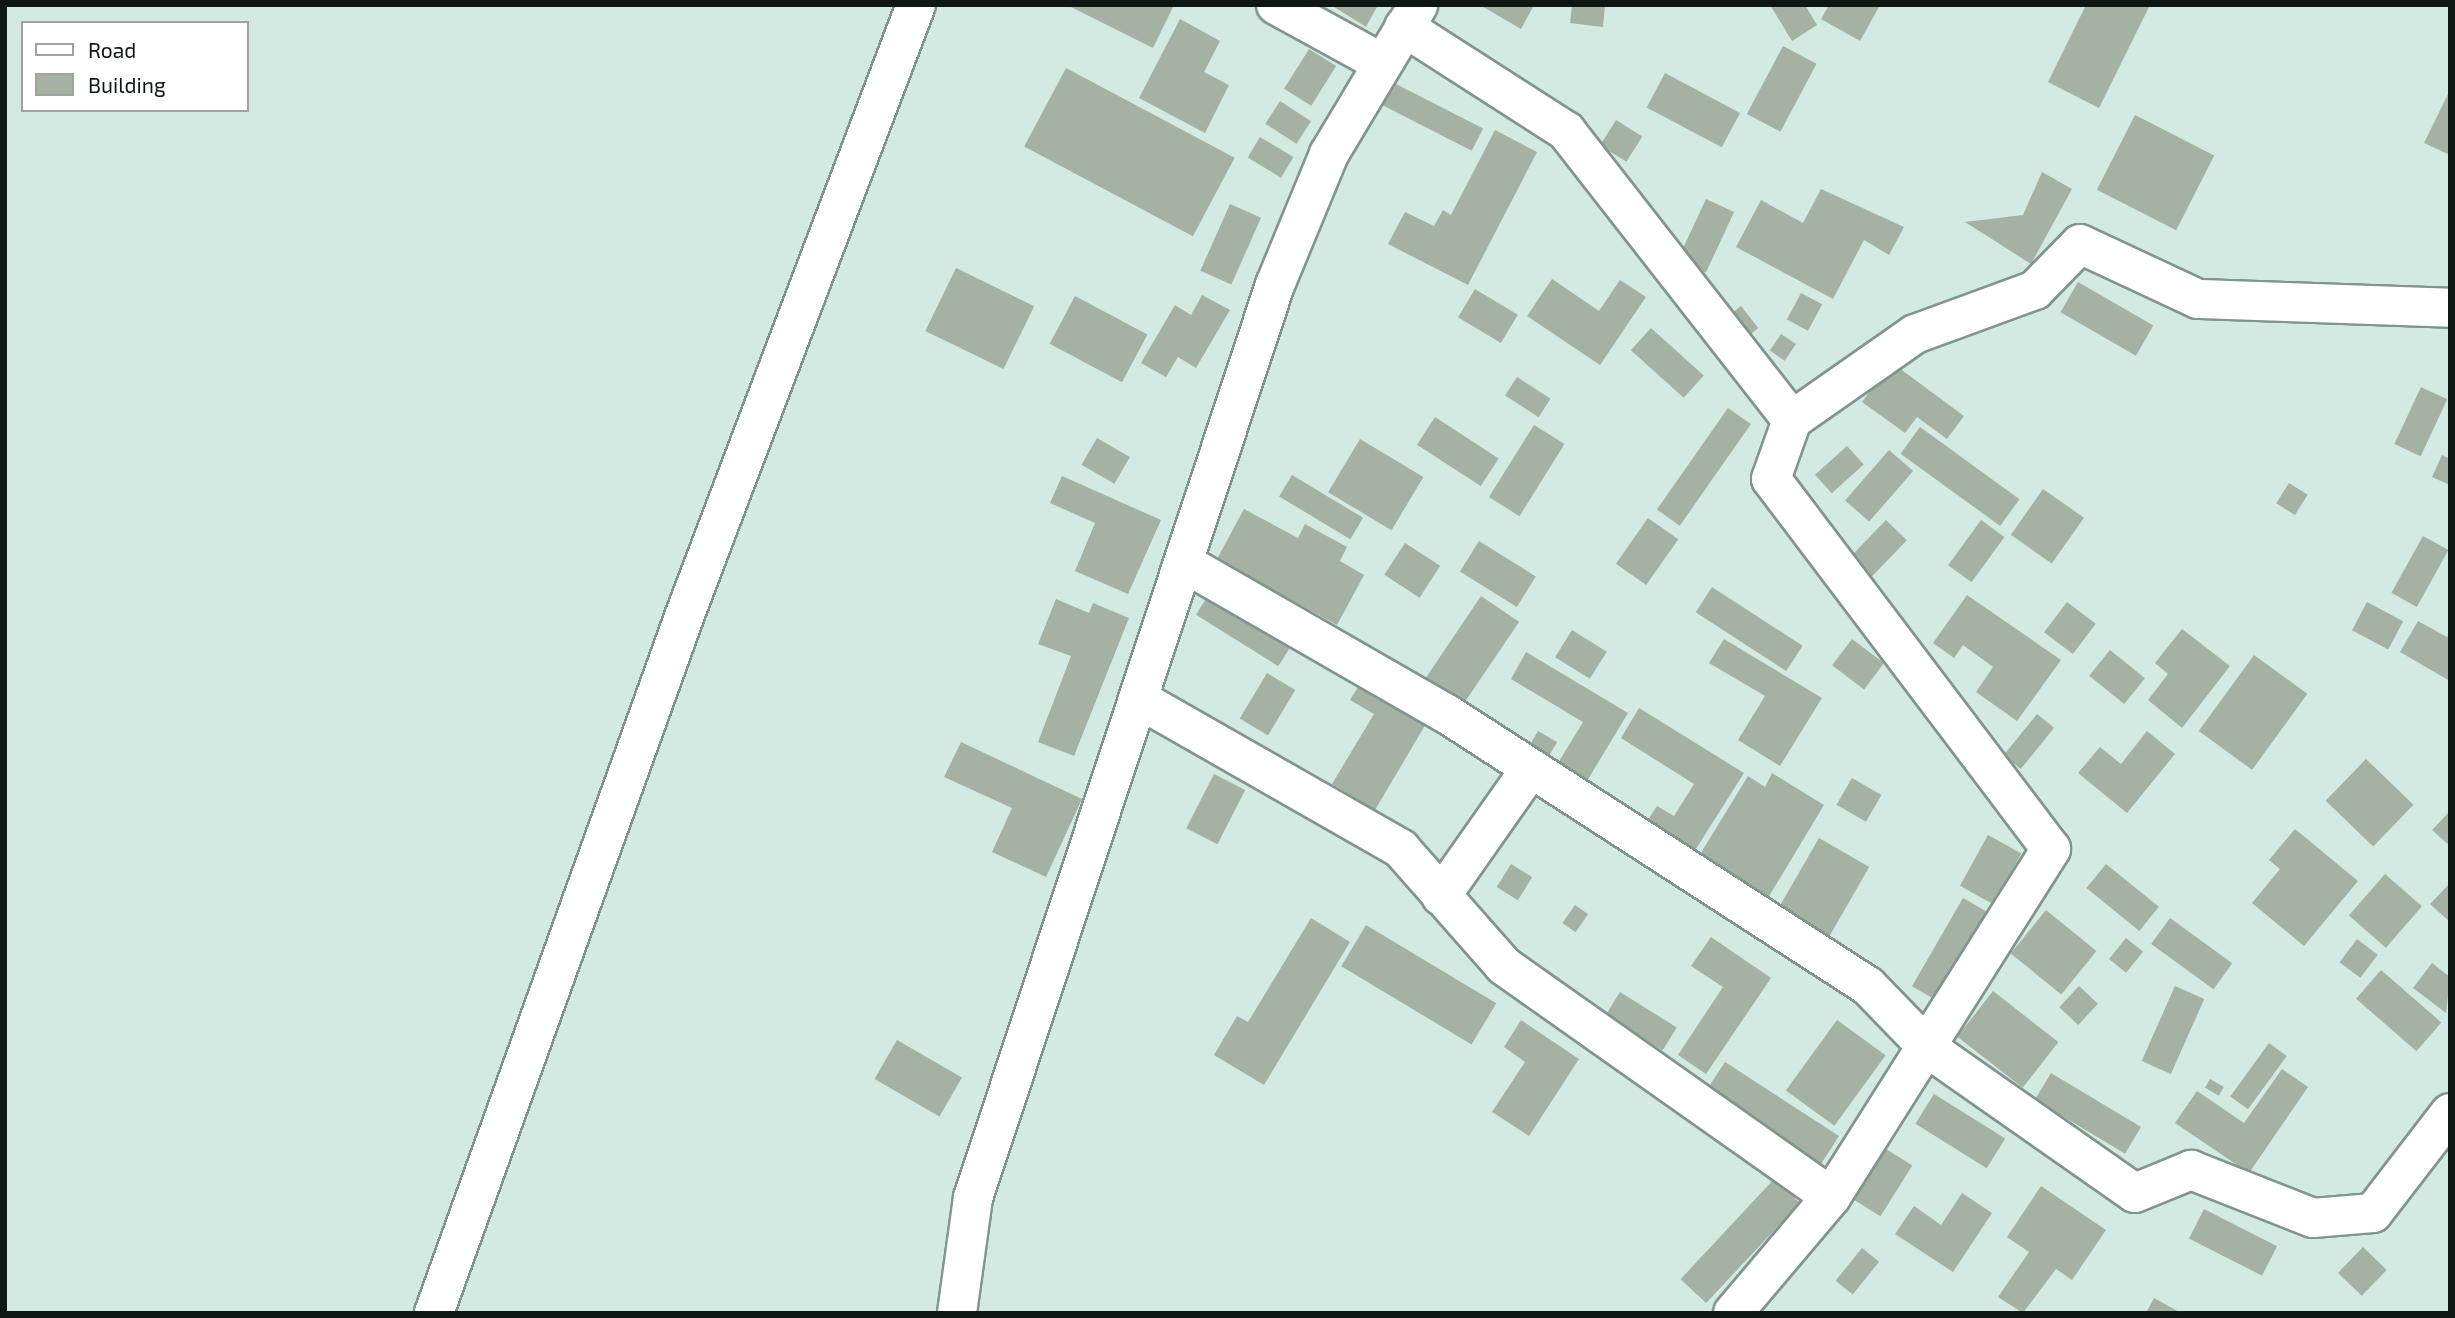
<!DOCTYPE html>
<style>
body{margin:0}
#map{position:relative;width:2455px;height:1318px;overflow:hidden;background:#d3eae2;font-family:"Exo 2",sans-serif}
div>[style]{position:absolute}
.building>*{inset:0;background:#a4b1a3;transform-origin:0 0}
.roads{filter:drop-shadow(2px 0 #80958e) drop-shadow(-2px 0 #80958e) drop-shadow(0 2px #80958e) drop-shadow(0 -2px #80958e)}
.minor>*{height:38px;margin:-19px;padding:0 19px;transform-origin:19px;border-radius:19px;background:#fff}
.tertiary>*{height:38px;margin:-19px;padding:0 19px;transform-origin:19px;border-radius:19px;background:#fff}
span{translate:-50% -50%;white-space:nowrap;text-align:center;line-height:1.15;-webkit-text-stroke:6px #fff;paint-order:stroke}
.frame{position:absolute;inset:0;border:7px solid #0f1714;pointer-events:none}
.legend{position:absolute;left:21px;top:21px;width:228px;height:91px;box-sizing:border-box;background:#fff;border:2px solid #9fa2a1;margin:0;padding:9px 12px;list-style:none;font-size:21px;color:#0f1714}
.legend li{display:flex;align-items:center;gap:14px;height:35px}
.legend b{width:35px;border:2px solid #9fa2a1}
</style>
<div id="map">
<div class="building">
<div style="clip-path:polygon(1067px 5px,1174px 5px,1153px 48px)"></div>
<div style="clip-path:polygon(1331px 5px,1378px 5px,1366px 27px)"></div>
<div style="clip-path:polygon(1480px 5px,1534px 5px,1521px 29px)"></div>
<div style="clip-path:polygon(1572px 5px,1605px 5px,1603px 27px,1570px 23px)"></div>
<div style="clip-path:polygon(1770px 5px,1805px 5px,1817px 25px,1792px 41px)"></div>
<div style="clip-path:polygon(1829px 5px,1880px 5px,1860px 41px,1821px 19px)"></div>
<div style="clip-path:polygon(2086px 5px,2150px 5px,2099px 108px,2048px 82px)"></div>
<div style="clip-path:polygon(1180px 19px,1220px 41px,1204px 72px,1229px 85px,1205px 133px,1139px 98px)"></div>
<div style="left:1783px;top:46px;width:38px;height:77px;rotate:28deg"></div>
<div style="left:1309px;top:49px;width:32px;height:47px;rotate:32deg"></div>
<div style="left:1066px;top:68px;width:191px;height:89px;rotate:28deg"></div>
<div style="left:1665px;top:73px;width:85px;height:39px;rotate:28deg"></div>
<div style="left:1394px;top:83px;width:100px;height:25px;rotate:27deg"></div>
<div style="clip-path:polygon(2450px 90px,2450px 155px,2424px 143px)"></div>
<div style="left:1280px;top:101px;width:37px;height:27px;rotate:33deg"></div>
<div style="left:2135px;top:115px;width:89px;height:84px;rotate:27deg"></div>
<div style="left:1616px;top:120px;width:31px;height:30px;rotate:32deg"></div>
<div style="clip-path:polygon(1495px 130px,1537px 152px,1468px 285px,1388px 244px,1405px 212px,1434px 226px,1443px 210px,1451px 215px)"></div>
<div style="left:1260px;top:137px;width:39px;height:24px;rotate:31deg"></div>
<div style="clip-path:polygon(2042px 172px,2072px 189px,2031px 264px,1965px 222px,2023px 215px)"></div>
<div style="clip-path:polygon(1821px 189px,1904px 227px,1889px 255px,1864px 240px,1833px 299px,1736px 247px,1761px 200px,1803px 223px)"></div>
<div style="left:1706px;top:199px;width:31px;height:67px;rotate:25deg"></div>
<div style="left:1230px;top:204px;width:34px;height:73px;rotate:24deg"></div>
<div style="left:956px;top:268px;width:87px;height:70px;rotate:26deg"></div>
<div style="clip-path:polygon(1552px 279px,1599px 311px,1620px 280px,1646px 297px,1600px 365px,1527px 316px)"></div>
<div style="left:2078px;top:282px;width:87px;height:35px;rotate:30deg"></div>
<div style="left:1475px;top:289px;width:50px;height:33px;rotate:31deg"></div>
<div style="left:1801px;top:293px;width:24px;height:30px;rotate:28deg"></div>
<div style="clip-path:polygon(1202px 295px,1230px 310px,1196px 368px,1178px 357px,1166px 377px,1141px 363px,1175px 305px,1191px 315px)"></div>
<div style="left:1075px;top:296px;width:82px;height:54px;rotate:28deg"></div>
<div style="left:1741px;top:306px;width:28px;height:20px;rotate:52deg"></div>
<div style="left:1651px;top:328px;width:71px;height:30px;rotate:42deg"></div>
<div style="left:1781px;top:334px;width:18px;height:20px;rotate:34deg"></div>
<div style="clip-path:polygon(1891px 362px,1964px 416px,1947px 439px,1917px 417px,1905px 433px,1862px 402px)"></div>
<div style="left:1517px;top:377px;width:40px;height:22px;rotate:33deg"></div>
<div style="left:2421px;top:387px;width:29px;height:63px;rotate:25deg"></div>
<div style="left:1728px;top:408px;width:28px;height:124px;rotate:35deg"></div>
<div style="left:1435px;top:417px;width:76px;height:33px;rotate:33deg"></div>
<div style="left:1534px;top:425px;width:36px;height:85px;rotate:32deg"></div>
<div style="left:1920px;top:427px;width:123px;height:33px;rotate:36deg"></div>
<div style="left:1097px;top:438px;width:38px;height:31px;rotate:30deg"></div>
<div style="left:1360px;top:439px;width:74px;height:62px;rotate:31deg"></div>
<div style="left:1847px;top:446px;width:25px;height:43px;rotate:48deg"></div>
<div style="left:1889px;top:450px;width:32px;height:67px;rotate:41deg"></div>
<div style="clip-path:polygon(2442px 455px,2450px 459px,2450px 485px,2432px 477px)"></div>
<div style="left:1292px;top:475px;width:83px;height:25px;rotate:31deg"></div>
<div style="clip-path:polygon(1062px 476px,1161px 520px,1128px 594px,1075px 571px,1095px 523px,1050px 503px)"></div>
<div style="left:2289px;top:483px;width:22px;height:24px;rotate:32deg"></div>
<div style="left:2043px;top:489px;width:50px;height:56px;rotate:35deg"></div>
<div style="clip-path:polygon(1244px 509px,1298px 538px,1305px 524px,1347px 547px,1340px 561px,1364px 575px,1337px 625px,1217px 559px)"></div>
<div style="left:1648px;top:518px;width:37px;height:56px;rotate:35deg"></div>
<div style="left:1886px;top:520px;width:29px;height:57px;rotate:44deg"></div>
<div style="left:1981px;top:520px;width:29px;height:56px;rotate:36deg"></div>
<div style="left:2423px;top:536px;width:29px;height:65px;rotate:29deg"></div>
<div style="left:1479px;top:541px;width:67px;height:36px;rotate:32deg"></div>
<div style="left:1405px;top:543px;width:42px;height:38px;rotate:33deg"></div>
<div style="left:1214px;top:586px;width:97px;height:34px;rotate:32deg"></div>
<div style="left:1712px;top:587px;width:108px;height:30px;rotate:33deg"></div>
<div style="clip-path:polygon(1967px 595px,2061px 660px,2017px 721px,1976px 692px,1993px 667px,1963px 645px,1954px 658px,1933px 643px)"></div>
<div style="left:1481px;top:596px;width:46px;height:106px;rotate:34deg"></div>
<div style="clip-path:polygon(1056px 599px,1089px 613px,1093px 603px,1129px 618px,1074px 756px,1038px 742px,1071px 656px,1038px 644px)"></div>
<div style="left:2067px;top:602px;width:36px;height:38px;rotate:37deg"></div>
<div style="left:2367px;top:602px;width:41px;height:32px;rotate:28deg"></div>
<div style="clip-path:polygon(2418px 621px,2447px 637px,2450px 632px,2450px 681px,2400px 652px)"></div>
<div style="clip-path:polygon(2182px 629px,2230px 666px,2182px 728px,2148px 700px,2168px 674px,2155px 663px)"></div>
<div style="left:1572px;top:630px;width:41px;height:32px;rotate:32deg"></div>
<div style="clip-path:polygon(1724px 639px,1822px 698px,1780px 766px,1738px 740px,1765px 696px,1709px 663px)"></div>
<div style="left:1852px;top:639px;width:40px;height:33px;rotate:37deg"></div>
<div style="left:2110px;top:650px;width:45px;height:33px;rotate:39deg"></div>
<div style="clip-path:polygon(1526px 652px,1628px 713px,1584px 786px,1555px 768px,1583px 722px,1511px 679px)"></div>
<div style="left:2254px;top:655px;width:66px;height:94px;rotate:36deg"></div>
<div style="left:1267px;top:673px;width:33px;height:53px;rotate:31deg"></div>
<div style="clip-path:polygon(1364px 677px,1430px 717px,1375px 810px,1332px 784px,1374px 714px,1350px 700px)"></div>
<div style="clip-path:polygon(1639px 708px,1744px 773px,1694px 852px,1646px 823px,1657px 806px,1674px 816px,1694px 784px,1621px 738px)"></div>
<div style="left:2037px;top:714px;width:22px;height:53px;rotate:39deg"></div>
<div style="left:1538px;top:731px;width:22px;height:24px;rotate:30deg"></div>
<div style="clip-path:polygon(2147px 731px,2175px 754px,2127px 813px,2078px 773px,2100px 747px,2121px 764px)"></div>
<div style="clip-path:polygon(961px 742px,1082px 799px,1046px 877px,992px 852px,1012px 808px,944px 777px)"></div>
<div style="left:2366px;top:759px;width:66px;height:58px;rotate:44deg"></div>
<div style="clip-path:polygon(1772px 773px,1824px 805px,1768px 898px,1699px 856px,1748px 776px,1765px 787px)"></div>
<div style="left:1214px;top:774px;width:35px;height:61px;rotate:27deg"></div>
<div style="left:1852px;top:778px;width:34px;height:31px;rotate:30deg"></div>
<div style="clip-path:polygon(2450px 811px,2450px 846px,2432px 830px)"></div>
<div style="clip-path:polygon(2295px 829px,2358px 881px,2304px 946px,2252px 903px,2280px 869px,2269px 860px)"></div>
<div style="left:1988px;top:835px;width:38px;height:58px;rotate:29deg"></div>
<div style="left:1819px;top:838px;width:58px;height:81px;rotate:30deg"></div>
<div style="left:1511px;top:864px;width:25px;height:27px;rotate:32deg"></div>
<div style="left:2106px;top:864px;width:68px;height:31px;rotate:39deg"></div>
<div style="left:2385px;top:874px;width:49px;height:55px;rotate:41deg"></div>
<div style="clip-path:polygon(2450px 883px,2450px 922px,2430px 904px)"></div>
<div style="left:1963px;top:898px;width:34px;height:102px;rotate:30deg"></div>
<div style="left:1575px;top:905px;width:16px;height:22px;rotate:35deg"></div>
<div style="left:2046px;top:910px;width:65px;height:56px;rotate:39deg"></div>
<div style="clip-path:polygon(1311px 918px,1350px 942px,1264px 1085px,1214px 1055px,1237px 1016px,1248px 1022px)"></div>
<div style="left:2170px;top:918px;width:77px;height:32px;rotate:36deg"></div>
<div style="left:1366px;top:925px;width:152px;height:48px;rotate:31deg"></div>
<div style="clip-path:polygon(1711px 937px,1771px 978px,1706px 1074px,1678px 1055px,1723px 987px,1691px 966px)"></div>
<div style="left:2126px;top:938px;width:22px;height:27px;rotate:39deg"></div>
<div style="left:2357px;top:939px;width:26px;height:29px;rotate:37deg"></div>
<div style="clip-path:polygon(2432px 963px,2450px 977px,2446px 1013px,2413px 988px)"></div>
<div style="left:2381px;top:970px;width:80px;height:38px;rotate:41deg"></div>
<div style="left:2079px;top:986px;width:26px;height:29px;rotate:43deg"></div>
<div style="left:2175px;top:986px;width:32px;height:82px;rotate:24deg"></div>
<div style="left:1993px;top:991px;width:83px;height:58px;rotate:38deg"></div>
<div style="left:1620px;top:992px;width:67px;height:27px;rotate:32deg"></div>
<div style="clip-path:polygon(1521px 1020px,1579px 1059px,1529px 1136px,1492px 1112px,1525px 1062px,1504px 1047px)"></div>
<div style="left:1837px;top:1020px;width:60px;height:87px;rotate:36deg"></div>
<div style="left:897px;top:1040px;width:75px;height:45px;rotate:30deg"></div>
<div style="left:2269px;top:1043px;width:22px;height:66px;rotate:36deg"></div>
<div style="left:1725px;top:1062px;width:136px;height:35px;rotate:33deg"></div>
<div style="clip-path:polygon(2282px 1069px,2308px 1087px,2249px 1173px,2175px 1123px,2197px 1091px,2244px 1123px)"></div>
<div style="left:2051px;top:1073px;width:105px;height:31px;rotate:31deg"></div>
<div style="left:2210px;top:1079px;width:16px;height:10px;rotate:30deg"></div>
<div style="left:1934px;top:1094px;width:84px;height:35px;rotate:32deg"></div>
<div style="left:1886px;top:1149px;width:31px;height:60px;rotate:32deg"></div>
<div style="left:1774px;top:1179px;width:35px;height:137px;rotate:43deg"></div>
<div style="clip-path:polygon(2041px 1186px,2106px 1230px,2072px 1280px,2056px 1269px,2023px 1313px,1998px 1297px,2029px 1252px,2007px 1237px)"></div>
<div style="clip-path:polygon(1962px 1193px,1992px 1213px,1953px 1272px,1895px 1234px,1914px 1206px,1941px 1225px)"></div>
<div style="left:2204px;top:1209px;width:82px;height:33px;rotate:27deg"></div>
<div style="left:2363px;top:1247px;width:33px;height:36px;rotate:44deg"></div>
<div style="left:1862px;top:1248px;width:22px;height:42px;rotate:39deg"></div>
<div style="clip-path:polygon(2154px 1298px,2181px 1313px,2146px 1313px)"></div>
</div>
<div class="roads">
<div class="minor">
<div style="left:1276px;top:5px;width:121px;rotate:28.7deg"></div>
<div style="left:1404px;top:27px;width:193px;rotate:32.7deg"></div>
<div style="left:1566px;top:131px;width:367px;rotate:52deg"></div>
<div style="left:1184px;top:563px;width:303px;rotate:29.9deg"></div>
<div style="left:1447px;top:714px;width:501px;rotate:32.87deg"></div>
<div style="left:1868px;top:986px;width:88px;rotate:45.9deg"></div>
<div style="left:1929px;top:1049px;width:251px;rotate:35deg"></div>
<div style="left:2135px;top:1193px;width:61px;rotate:-22.3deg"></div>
<div style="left:2191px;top:1170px;width:131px;rotate:21.5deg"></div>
<div style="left:2313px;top:1218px;width:60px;rotate:-4.8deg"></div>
<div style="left:2373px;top:1213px;width:126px;rotate:-52.4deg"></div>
<div style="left:1142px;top:701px;width:298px;rotate:29.7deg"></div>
<div style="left:1401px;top:849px;width:156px;rotate:48.6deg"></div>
<div style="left:1504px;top:966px;width:400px;rotate:35.2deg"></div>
<div style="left:1441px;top:896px;width:153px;rotate:-54.9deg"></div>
<div style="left:957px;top:1313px;width:116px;rotate:-82.1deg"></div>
<div style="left:973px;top:1198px;width:962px;rotate:-71.7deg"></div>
<div style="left:1275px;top:285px;width:142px;rotate:-67.6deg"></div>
<div style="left:1329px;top:154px;width:174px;rotate:-59.1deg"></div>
<div style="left:1733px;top:1313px;width:152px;rotate:-49.8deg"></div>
<div style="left:1831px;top:1197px;width:412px;rotate:-57.7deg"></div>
<div style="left:2051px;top:849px;width:464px;rotate:-127.1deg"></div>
<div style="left:1771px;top:479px;width:63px;rotate:-70.4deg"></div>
<div style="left:1792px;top:420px;width:150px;rotate:-35deg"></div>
<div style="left:1915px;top:334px;width:128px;rotate:-20.1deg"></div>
<div style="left:2035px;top:290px;width:64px;rotate:-45.6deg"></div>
<div style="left:2080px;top:244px;width:130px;rotate:25deg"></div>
<div style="left:2198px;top:299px;width:252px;rotate:2deg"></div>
</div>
<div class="tertiary">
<div style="left:434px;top:1313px;width:740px;rotate:-70.24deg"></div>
<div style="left:684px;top:617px;width:654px;rotate:-69.24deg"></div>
</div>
</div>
<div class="frame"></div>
<ul class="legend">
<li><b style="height:9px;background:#fff"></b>Road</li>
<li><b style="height:19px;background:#a4b1a3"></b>Building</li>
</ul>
</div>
